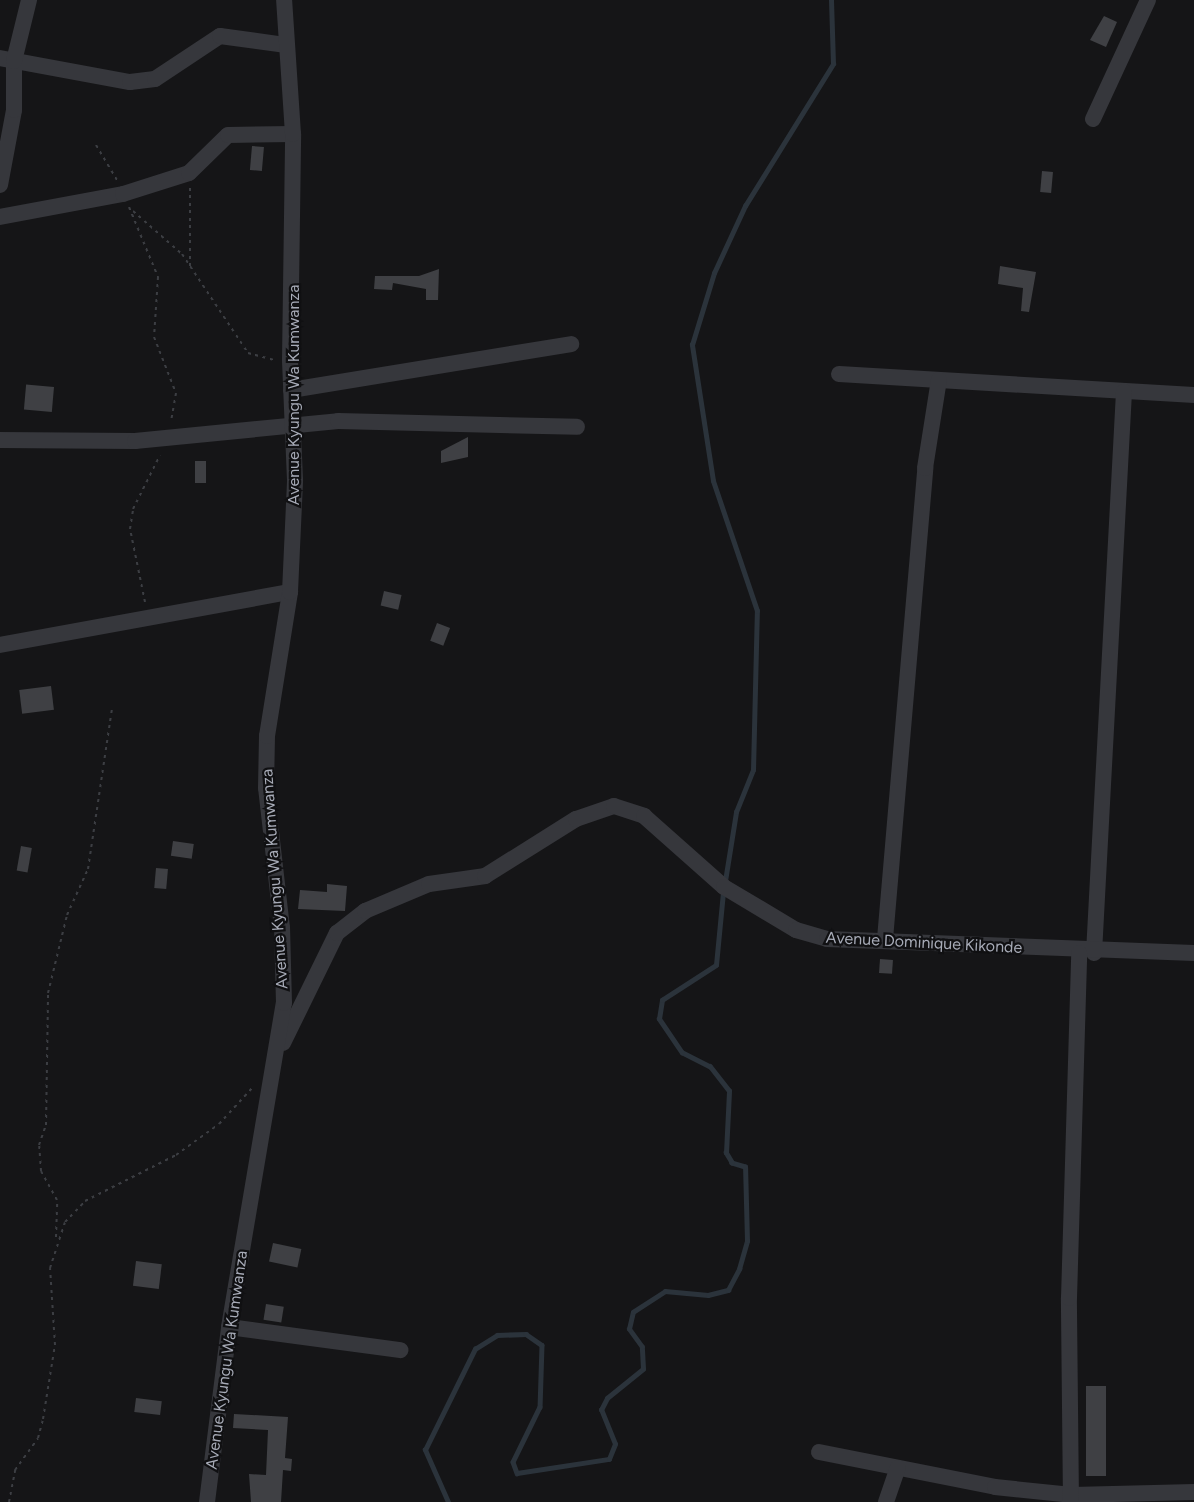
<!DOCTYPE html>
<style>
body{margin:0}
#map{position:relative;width:1194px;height:1502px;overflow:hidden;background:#151517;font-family:Figtree,sans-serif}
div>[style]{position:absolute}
.stream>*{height:4.5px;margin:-2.25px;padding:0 2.25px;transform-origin:2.25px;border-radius:2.25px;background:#2b333b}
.building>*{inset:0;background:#3f4044;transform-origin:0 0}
.path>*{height:2px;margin-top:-1px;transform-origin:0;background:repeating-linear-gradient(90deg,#3c3e43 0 3px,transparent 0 7.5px)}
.minor>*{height:16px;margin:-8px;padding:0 8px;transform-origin:8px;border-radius:8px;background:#36373c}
span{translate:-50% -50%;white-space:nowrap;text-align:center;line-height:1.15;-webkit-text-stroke:4.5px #101012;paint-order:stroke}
.street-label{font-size:16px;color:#a7abb7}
</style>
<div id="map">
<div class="stream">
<div style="left:725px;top:881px;width:70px;rotate:-80.9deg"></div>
<div style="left:736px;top:812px;width:45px;rotate:-68deg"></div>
<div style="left:753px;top:770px;width:159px;rotate:-88.6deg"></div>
<div style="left:757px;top:611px;width:137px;rotate:-108.7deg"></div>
<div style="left:713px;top:481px;width:138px;rotate:-98.8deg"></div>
<div style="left:692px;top:345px;width:75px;rotate:-73deg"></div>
<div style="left:714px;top:273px;width:74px;rotate:-65.2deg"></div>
<div style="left:745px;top:206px;width:167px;rotate:-58.2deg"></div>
<div style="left:833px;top:64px;width:64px;rotate:-91.8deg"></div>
<div style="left:448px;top:1502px;width:57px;rotate:-113.9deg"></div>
<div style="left:425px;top:1450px;width:113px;rotate:-63.7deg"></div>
<div style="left:475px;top:1349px;width:26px;rotate:-32deg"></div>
<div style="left:497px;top:1335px;width:29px;rotate:-2deg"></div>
<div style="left:526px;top:1334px;width:19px;rotate:35deg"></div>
<div style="left:542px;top:1345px;width:62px;rotate:91.8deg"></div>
<div style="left:540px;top:1407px;width:61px;rotate:116.1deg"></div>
<div style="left:513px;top:1462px;width:12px;rotate:70deg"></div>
<div style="left:517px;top:1473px;width:93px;rotate:-8.7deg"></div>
<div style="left:609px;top:1459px;width:16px;rotate:-68deg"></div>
<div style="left:615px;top:1444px;width:37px;rotate:-112deg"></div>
<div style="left:601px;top:1410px;width:13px;rotate:-63deg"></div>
<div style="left:607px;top:1398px;width:46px;rotate:-38.9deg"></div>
<div style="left:643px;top:1369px;width:22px;rotate:-93deg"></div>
<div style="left:642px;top:1347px;width:22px;rotate:-126deg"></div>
<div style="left:629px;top:1329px;width:17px;rotate:-77deg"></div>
<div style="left:633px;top:1312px;width:38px;rotate:-33deg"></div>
<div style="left:665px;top:1291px;width:43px;rotate:5.3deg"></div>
<div style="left:708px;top:1295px;width:21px;rotate:-14deg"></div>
<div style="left:728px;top:1290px;width:24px;rotate:-62deg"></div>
<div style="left:739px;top:1269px;width:29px;rotate:-74deg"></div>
<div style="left:747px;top:1241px;width:74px;rotate:-91.5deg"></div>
<div style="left:745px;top:1167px;width:14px;rotate:-163deg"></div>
<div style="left:732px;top:1163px;width:12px;rotate:-121deg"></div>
<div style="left:726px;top:1153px;width:62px;rotate:-87.2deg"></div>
<div style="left:729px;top:1091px;width:31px;rotate:-128deg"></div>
<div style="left:710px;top:1067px;width:31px;rotate:-153deg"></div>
<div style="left:682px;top:1053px;width:41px;rotate:-124.1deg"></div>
<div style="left:659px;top:1019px;width:19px;rotate:-81deg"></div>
<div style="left:662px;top:1000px;width:64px;rotate:-32.9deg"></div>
<div style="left:716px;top:965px;width:73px;rotate:-84.5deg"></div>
</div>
<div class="building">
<div style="clip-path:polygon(1104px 16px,1117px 22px,1106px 47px,1090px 40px)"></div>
<div style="left:252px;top:146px;width:12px;height:24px;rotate:5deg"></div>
<div style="left:1042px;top:171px;width:11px;height:21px;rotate:5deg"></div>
<div style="clip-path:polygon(1000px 266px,1036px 272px,1029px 312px,1021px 311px,1023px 288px,998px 284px)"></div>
<div style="clip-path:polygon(439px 269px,438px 300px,426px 300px,426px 289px,393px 283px,392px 290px,374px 289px,375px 276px,419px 276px)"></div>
<div style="left:54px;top:387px;width:25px;height:28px;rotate:95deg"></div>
<div style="clip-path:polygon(468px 437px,468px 457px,441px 463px,441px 451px)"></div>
<div style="left:195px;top:461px;width:11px;height:22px"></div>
<div style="left:384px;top:591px;width:18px;height:15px;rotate:13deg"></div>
<div style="left:437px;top:623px;width:14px;height:19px;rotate:21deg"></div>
<div style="left:51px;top:686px;width:24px;height:32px;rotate:83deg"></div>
<div style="left:173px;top:841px;width:21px;height:15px;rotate:8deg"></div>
<div style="left:21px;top:846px;width:11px;height:25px;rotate:10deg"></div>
<div style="left:156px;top:868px;width:12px;height:20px;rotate:5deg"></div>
<div style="clip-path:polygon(327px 884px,347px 886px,345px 911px,298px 909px,300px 890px,327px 892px)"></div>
<div style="left:880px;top:959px;width:13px;height:14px;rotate:4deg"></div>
<div style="left:273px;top:1243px;width:29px;height:19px;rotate:12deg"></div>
<div style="left:136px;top:1261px;width:26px;height:25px;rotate:7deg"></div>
<div style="left:266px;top:1304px;width:18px;height:16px;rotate:9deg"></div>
<div style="left:1086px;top:1386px;width:20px;height:90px"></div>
<div style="left:136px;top:1398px;width:26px;height:14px;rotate:7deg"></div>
<div style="clip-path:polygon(234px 1414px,288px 1417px,285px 1458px,292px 1459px,291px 1471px,283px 1470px,281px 1502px,251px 1502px,249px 1474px,266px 1475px,268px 1430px,233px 1428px)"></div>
</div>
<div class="path">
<div style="left:96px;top:145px;width:41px;rotate:59deg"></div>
<div style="left:129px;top:207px;width:76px;rotate:67.5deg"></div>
<div style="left:158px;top:277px;width:60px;rotate:93.8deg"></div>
<div style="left:154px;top:337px;width:60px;rotate:68.6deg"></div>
<div style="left:176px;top:393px;width:28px;rotate:100deg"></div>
<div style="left:133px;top:211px;width:65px;rotate:41.3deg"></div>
<div style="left:182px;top:254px;width:119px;rotate:56.3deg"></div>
<div style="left:248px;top:353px;width:27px;rotate:15deg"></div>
<div style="left:190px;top:266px;width:78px;rotate:-90deg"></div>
<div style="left:145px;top:602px;width:75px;rotate:-101.6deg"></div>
<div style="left:130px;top:529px;width:20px;rotate:-81deg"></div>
<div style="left:133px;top:509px;width:60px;rotate:-63.4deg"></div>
<div style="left:56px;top:1237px;width:37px;rotate:-88deg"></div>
<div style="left:57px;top:1200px;width:33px;rotate:-119deg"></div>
<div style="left:41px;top:1171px;width:26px;rotate:-94deg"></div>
<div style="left:39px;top:1145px;width:21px;rotate:-71deg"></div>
<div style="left:46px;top:1125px;width:132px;rotate:-89.1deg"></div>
<div style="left:48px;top:993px;width:80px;rotate:-76.3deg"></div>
<div style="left:67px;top:915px;width:51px;rotate:-65.5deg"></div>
<div style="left:88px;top:869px;width:163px;rotate:-81.5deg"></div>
<div style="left:9px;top:1502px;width:33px;rotate:-79deg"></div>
<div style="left:15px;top:1470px;width:39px;rotate:-54deg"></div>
<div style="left:38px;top:1438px;width:20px;rotate:-75deg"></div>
<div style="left:43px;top:1419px;width:75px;rotate:-80.8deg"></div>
<div style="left:55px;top:1345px;width:77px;rotate:-93.7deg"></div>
<div style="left:50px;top:1268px;width:48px;rotate:-71.9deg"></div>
<div style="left:65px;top:1222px;width:29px;rotate:-46deg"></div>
<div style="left:85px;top:1201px;width:102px;rotate:-26.8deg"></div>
<div style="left:176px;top:1155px;width:53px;rotate:-35.8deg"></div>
<div style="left:219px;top:1124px;width:52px;rotate:-47.4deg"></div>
</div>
<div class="minor">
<div style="left:0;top:58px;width:132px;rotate:10.5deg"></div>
<div style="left:130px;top:82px;width:25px;rotate:-7deg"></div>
<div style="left:155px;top:79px;width:78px;rotate:-33.5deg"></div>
<div style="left:220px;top:36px;width:67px;rotate:7.8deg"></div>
<div style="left:1093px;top:119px;width:131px;rotate:-65.2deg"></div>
<div style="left:0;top:185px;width:76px;rotate:-79.4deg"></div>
<div style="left:14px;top:110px;width:49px;rotate:-90deg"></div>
<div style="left:14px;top:61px;width:63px;rotate:-76.2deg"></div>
<div style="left:0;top:217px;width:125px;rotate:-10.6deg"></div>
<div style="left:123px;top:194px;width:69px;rotate:-17.7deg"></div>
<div style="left:189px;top:173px;width:54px;rotate:-44.3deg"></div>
<div style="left:228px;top:135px;width:65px;rotate:-0.9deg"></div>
<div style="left:839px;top:374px;width:356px;rotate:3.4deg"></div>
<div style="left:291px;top:390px;width:284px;rotate:-9.3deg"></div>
<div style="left:0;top:440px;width:135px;rotate:0.4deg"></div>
<div style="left:135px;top:441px;width:204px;rotate:-5.6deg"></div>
<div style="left:338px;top:421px;width:239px;rotate:1.4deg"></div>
<div style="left:0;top:645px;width:295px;rotate:-10.4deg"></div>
<div style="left:885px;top:939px;width:473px;rotate:-85.1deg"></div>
<div style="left:925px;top:468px;width:89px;rotate:-81deg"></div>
<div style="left:1094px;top:953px;width:562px;rotate:-86.94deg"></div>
<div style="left:283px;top:1043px;width:123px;rotate:-63.9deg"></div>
<div style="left:337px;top:933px;width:36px;rotate:-38deg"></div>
<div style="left:365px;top:911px;width:69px;rotate:-22.9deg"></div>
<div style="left:429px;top:884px;width:57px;rotate:-8.1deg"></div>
<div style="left:485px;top:876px;width:107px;rotate:-32.1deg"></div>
<div style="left:576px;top:819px;width:40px;rotate:-18.9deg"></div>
<div style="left:614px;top:806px;width:32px;rotate:18deg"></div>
<div style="left:644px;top:816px;width:107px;rotate:41.6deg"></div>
<div style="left:724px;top:887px;width:84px;rotate:30.8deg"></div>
<div style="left:796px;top:930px;width:32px;rotate:16deg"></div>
<div style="left:827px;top:939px;width:367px;rotate:2.2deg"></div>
<div style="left:229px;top:1327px;width:173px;rotate:7.7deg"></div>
<div style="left:819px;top:1452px;width:179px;rotate:11.2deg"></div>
<div style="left:995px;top:1487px;width:77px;rotate:5.9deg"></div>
<div style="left:1072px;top:1495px;width:122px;rotate:-1.4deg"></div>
<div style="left:207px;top:1502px;width:176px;rotate:-82.8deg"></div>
<div style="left:229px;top:1327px;width:329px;rotate:-80.4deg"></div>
<div style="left:284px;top:1003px;width:75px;rotate:-91.5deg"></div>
<div style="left:282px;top:928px;width:141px;rotate:-96.5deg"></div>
<div style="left:266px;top:788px;width:52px;rotate:-88.9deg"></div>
<div style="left:267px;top:736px;width:146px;rotate:-80.9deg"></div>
<div style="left:290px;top:592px;width:112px;rotate:-87.4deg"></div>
<div style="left:295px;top:480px;width:120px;rotate:-92.4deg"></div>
<div style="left:290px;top:360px;width:226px;rotate:-89.2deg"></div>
<div style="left:293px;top:134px;width:134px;rotate:-93.8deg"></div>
<div style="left:886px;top:1502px;width:36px;rotate:-71deg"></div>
<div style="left:1071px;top:1502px;width:204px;rotate:-90.6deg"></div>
<div style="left:1069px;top:1298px;width:345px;rotate:-88.3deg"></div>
</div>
<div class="street-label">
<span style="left:294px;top:395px;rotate:-90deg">Avenue Kyungu Wa Kumwanza</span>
<span style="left:275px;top:879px;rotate:-94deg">Avenue Kyungu Wa Kumwanza</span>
<span style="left:924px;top:943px;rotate:3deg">Avenue Dominique Kikonde</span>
<span style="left:227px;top:1360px;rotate:-82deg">Avenue Kyungu Wa Kumwanza</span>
</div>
</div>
